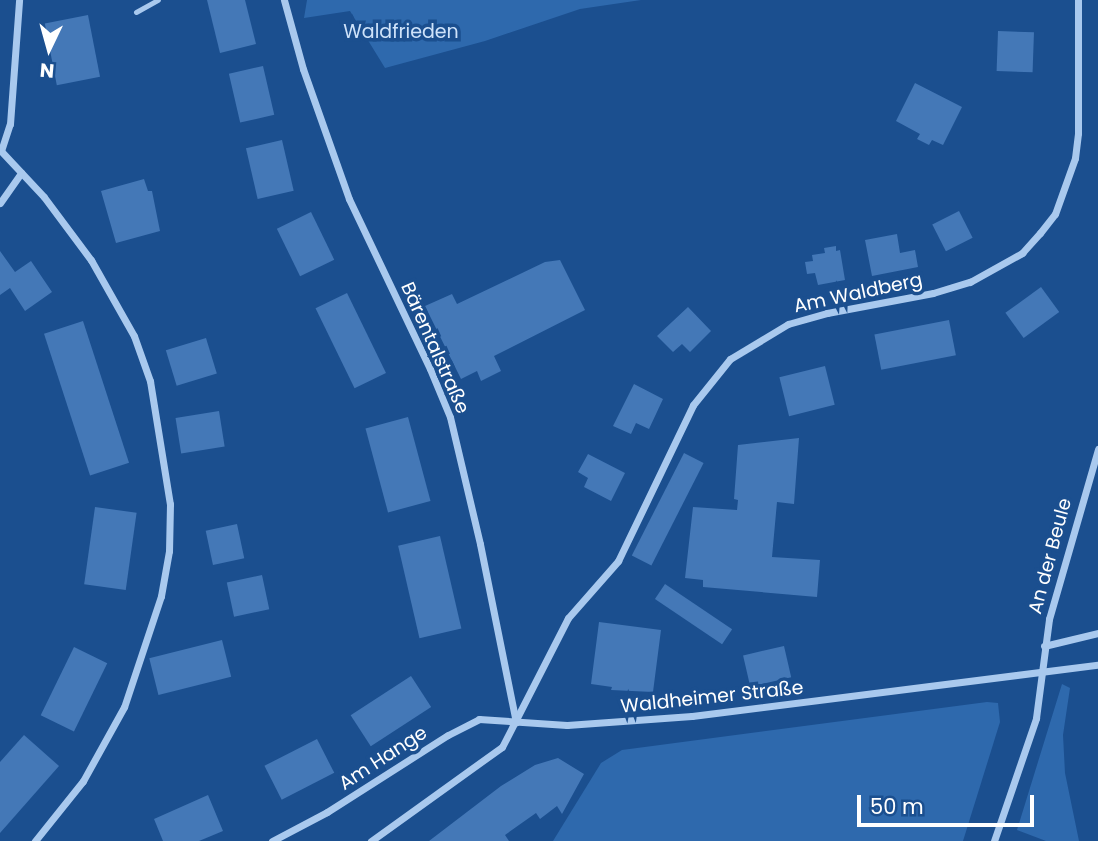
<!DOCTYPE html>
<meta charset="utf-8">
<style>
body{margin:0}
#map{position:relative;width:1098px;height:841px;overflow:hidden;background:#1b4f8f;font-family:Poppins,sans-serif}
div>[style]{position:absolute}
.green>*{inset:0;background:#2e69ad}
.building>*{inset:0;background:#4478b7;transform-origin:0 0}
.lane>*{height:5px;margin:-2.5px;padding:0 2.5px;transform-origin:2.5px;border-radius:2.5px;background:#a9c9ee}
.street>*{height:7px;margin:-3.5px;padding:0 3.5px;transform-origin:3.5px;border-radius:3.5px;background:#a9c9ee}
span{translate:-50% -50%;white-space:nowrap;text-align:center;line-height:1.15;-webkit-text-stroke:7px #1b4f8f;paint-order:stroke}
.park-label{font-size:19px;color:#cfe3fa}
.street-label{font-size:19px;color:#fff}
.north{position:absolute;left:14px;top:14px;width:70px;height:70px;-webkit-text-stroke:5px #1b4f8f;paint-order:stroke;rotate:185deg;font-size:19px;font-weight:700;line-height:28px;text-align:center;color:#fff}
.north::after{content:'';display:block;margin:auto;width:24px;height:32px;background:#fff;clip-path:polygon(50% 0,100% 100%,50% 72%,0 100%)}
.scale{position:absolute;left:857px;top:795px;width:177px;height:32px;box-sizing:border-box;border:4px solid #fff;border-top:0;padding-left:9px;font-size:21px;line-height:24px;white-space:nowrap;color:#fff;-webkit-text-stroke:5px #1b4f8f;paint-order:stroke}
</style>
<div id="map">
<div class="green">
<div style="clip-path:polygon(307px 0,641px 0,580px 9px,485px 41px,385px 68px,350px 11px,304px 18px)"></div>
<div style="clip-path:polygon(1062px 684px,1070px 688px,1063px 735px,1065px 773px,1079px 841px,1046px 841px,1017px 830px)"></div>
<div style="clip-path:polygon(987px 702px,998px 703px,1000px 722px,963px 841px,553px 841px,601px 763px,622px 750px)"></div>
</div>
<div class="building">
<div style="clip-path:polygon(207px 0,245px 0,256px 44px,220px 53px)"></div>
<div style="left:88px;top:15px;width:63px;height:44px;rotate:79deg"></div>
<div style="left:998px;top:31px;width:36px;height:40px;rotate:2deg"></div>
<div style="left:263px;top:66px;width:50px;height:35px;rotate:77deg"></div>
<div style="clip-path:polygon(915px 83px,962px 107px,943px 145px,932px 140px,929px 145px,917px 139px,920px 134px,896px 121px)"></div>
<div style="left:282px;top:140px;width:52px;height:37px;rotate:77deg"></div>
<div style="clip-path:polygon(144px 179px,148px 191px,152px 191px,160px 231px,116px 243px,101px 191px)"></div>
<div style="left:959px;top:211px;width:30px;height:30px;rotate:63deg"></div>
<div style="left:311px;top:212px;width:53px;height:38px;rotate:64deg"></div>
<div style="clip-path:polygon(897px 234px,900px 253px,915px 250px,918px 267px,872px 276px,865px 240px)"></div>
<div style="clip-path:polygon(836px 246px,836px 251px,840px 250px,845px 280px,818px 285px,815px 273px,807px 274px,805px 262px,813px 261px,812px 255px,825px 253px,824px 248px)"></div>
<div style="clip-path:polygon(0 251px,15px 272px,31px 261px,52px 292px,25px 311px,10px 288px,0 295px)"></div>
<div style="clip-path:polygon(560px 260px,585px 310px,494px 356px,501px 371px,481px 381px,477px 371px,461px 379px,425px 306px,452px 294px,457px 304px,545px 262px)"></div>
<div style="left:1041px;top:287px;width:31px;height:44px;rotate:54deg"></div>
<div style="left:347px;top:293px;width:89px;height:35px;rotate:64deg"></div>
<div style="clip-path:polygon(688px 307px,711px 331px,690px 352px,682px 344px,673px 352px,657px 336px)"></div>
<div style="left:949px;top:320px;width:36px;height:76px;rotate:79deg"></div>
<div style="left:83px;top:321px;width:149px;height:41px;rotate:72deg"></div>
<div style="left:206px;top:338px;width:37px;height:42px;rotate:73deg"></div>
<div style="left:825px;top:366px;width:40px;height:47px;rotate:76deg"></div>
<div style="clip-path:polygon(634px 384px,663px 399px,649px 429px,636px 423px,631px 434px,613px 426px)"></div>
<div style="left:219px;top:411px;width:36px;height:44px;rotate:81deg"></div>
<div style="left:408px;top:417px;width:87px;height:44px;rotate:75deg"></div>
<div style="clip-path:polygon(799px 438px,794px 504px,777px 502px,772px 557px,820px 560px,817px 597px,703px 587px,703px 580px,685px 578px,693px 507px,737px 510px,738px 500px,734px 499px,738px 445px)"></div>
<div style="left:684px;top:453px;width:22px;height:115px;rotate:27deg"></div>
<div style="clip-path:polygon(588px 454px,625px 473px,611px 501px,584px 487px,588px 478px,578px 472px)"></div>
<div style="left:95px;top:507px;width:42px;height:78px;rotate:8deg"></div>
<div style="left:237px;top:524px;width:35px;height:32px;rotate:78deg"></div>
<div style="left:440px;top:536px;width:95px;height:43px;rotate:77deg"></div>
<div style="left:262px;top:575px;width:35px;height:36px;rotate:78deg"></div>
<div style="left:665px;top:584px;width:81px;height:18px;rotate:34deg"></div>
<div style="clip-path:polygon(599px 622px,661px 630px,653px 692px,611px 690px,612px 687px,591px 684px)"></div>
<div style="left:222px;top:640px;width:38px;height:75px;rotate:76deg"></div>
<div style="left:784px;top:646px;width:32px;height:42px;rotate:77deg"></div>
<div style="left:74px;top:647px;width:37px;height:76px;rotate:26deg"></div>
<div style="left:411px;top:676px;width:37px;height:72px;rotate:57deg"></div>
<div style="clip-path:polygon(24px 735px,59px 766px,0 833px,0 762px)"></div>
<div style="left:317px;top:739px;width:38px;height:59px;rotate:63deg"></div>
<div style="clip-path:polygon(558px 758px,584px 774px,562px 814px,557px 806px,540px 819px,536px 813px,505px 835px,509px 841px,429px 841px,501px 786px,535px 765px)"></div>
<div style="clip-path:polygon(208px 795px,223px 831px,199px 841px,163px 841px,154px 819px)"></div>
</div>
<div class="lane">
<div style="left:136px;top:12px;width:25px;rotate:-29deg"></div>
</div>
<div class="street">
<div style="left:284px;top:0;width:72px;rotate:74.6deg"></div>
<div style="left:303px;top:69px;width:138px;rotate:70.5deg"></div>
<div style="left:349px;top:199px;width:188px;rotate:64.5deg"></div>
<div style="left:430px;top:369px;width:52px;rotate:67.4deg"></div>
<div style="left:450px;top:417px;width:130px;rotate:76.7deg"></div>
<div style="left:480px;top:544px;width:182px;rotate:78.6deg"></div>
<div style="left:0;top:150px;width:64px;rotate:46.9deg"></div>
<div style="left:44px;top:197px;width:79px;rotate:53.3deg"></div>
<div style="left:91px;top:260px;width:87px;rotate:60.5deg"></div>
<div style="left:134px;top:336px;width:48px;rotate:70.4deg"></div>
<div style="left:150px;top:381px;width:125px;rotate:80.8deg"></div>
<div style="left:170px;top:504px;width:47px;rotate:91.2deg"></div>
<div style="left:169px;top:551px;width:46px;rotate:100.1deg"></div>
<div style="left:161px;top:596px;width:117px;rotate:108.4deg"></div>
<div style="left:124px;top:707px;width:85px;rotate:119deg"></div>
<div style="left:83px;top:781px;width:77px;rotate:128.7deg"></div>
<div style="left:1px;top:151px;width:28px;rotate:-72deg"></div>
<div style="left:10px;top:124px;width:124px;rotate:-85.8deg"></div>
<div style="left:0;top:203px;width:37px;rotate:-55deg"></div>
<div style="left:1044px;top:646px;width:56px;rotate:-13.5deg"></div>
<div style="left:272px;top:841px;width:62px;rotate:-27.8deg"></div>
<div style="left:327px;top:812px;width:143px;rotate:-32.5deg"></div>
<div style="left:448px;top:735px;width:35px;rotate:-27deg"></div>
<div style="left:479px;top:719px;width:88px;rotate:3.9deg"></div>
<div style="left:567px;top:725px;width:125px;rotate:-4.1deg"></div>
<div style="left:692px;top:716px;width:409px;rotate:-7.2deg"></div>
<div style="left:371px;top:841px;width:161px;rotate:-35.7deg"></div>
<div style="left:502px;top:747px;width:145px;rotate:-62.9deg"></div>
<div style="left:568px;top:618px;width:76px;rotate:-48.7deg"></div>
<div style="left:618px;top:561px;width:173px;rotate:-64.3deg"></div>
<div style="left:693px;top:405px;width:59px;rotate:-51.2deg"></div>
<div style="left:730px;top:359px;width:68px;rotate:-31.1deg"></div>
<div style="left:788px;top:324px;width:41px;rotate:-15.8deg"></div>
<div style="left:827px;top:313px;width:108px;rotate:-10.7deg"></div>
<div style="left:933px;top:293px;width:39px;rotate:-17deg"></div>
<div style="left:970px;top:282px;width:60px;rotate:-29.1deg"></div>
<div style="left:1022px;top:253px;width:27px;rotate:-48deg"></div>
<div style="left:1040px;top:233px;width:24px;rotate:-52deg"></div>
<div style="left:1055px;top:214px;width:59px;rotate:-70.3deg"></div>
<div style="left:1075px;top:158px;width:25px;rotate:-83deg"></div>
<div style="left:1078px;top:133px;width:133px;rotate:-90deg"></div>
<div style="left:994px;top:841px;width:130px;rotate:-71.1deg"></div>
<div style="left:1036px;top:718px;width:100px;rotate:-82.5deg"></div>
<div style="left:1049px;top:619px;width:177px;rotate:-73.9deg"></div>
</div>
<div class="park-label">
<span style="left:401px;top:32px">Waldfrieden</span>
</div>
<div class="street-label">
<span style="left:858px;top:293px;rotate:-12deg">Am Waldberg</span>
<span style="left:435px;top:348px;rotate:66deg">Bärentalstraße</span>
<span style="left:1050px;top:556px;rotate:-75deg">An der Beule</span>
<span style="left:712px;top:697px;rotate:-6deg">Waldheimer Straße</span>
<span style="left:383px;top:758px;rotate:-33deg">Am Hange</span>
</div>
<div class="north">N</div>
<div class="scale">50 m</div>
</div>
